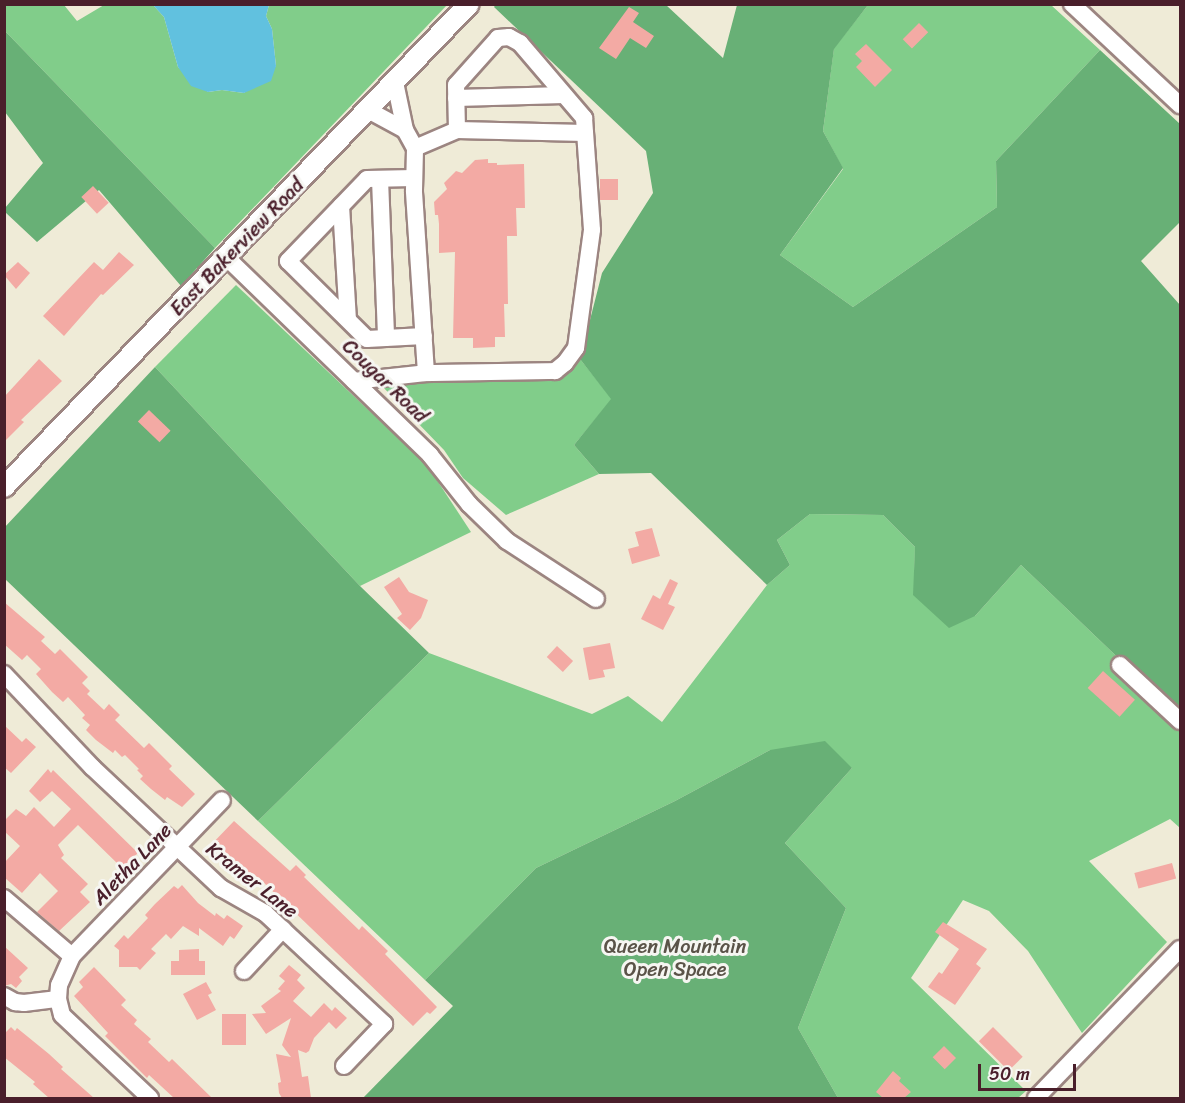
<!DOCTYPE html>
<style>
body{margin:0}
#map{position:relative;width:1185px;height:1103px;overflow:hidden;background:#efebd7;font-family:Sriracha,sans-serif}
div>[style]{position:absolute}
.green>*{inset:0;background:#81cd8a}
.forest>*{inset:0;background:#68b076}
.water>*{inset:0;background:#61c1df}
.building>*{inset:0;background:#f3aaa4;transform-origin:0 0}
.roads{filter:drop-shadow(2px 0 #9c8581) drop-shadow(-2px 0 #9c8581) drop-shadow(0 2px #9c8581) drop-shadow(0 -2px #9c8581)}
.minor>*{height:16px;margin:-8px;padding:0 8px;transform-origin:8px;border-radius:8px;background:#fff}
.major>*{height:20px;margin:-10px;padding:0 10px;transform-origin:10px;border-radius:10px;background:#fff}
span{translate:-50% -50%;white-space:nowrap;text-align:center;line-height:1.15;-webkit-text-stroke:6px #f6f6f2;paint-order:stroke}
.street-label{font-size:20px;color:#4a1f2b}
.park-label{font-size:20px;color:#5a5348}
.frame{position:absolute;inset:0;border:6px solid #4a1f2b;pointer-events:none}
.scale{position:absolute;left:978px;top:1064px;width:98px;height:27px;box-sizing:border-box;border:3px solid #4a1f2b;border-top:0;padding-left:8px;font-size:18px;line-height:21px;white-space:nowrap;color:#4a1f2b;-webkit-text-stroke:4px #f6f6f2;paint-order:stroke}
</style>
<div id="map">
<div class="green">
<div style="clip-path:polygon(5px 5px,64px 5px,77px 21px,104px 5px,153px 5px,164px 17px,178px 67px,208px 92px,222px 90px,244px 93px,276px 66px,272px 29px,266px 16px,269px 5px,447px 5px,215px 248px,5px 31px)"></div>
<div style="clip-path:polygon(868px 5px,1051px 5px,1100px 50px,996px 161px,997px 207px,853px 307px,780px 255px,843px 169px,823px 131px,834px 48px)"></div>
<div style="clip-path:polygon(236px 285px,427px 465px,471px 532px,360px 586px,155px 367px)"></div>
<div style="clip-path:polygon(580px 359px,612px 399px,574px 445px,599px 474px,506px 515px,463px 478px,444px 450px,380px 384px,557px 380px)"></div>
<div style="clip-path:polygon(810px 514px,883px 515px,915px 547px,914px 595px,975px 616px,1021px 565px,1180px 717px,1180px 828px,1170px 819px,1089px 861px,1167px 942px,1082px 1033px,1028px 951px,989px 911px,963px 900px,911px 978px,1026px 1091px,1018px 1098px,838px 1098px,798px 1028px,846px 908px,785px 843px,852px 768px,770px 750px,675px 801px,536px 868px,425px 980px,258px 821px,429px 653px,592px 714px,628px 696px,662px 722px,767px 585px,790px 565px,777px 540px)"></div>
</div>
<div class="forest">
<div style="clip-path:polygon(496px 4px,666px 5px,723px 58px,737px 5px,868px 5px,834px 49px,823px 131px,843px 168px,780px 255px,853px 307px,997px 207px,996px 161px,1100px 50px,1180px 124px,1180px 222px,1141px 261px,1180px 305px,1180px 717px,1021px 565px,975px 616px,949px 628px,913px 595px,915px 547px,883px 515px,810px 514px,777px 540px,790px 565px,767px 585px,651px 473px,599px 474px,574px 445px,611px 399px,580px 359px,602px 273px,653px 193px,646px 151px,494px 7px)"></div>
<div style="clip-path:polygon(5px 31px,215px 248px,181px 286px,99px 190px,37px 242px,5px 212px,5px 208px,43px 163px,5px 112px)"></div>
<div style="clip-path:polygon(155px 367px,360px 586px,429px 653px,258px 821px,5px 579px,4px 528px)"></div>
<div style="clip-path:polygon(825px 741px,852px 768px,785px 843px,846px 908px,798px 1028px,838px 1098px,363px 1098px,453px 1006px,425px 980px,536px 868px,675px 801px,770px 750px)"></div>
</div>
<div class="water">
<div style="clip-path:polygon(146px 5px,269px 5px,266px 16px,272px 29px,276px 66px,271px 81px,244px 93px,222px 90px,208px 92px,191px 86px,178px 67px,164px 17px,153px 5px)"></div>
</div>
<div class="building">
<div style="clip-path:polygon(629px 7px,639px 13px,633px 22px,654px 36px,646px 48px,630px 38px,616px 59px,599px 48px)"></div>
<div style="left:919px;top:23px;width:13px;height:23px;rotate:45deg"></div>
<div style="clip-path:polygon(866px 44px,892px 70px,875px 87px,856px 67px,862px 61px,855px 54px)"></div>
<div style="clip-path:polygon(488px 159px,488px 163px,497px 163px,497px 165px,524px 164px,525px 208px,516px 208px,517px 236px,507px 236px,508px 304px,504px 304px,505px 337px,495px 337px,495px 347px,473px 348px,473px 338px,453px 338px,455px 252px,439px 253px,439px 224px,438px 215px,435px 215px,434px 202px,447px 189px,444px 183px,456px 171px,462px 173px,475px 160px)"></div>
<div style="left:600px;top:179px;width:18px;height:21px"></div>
<div style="left:93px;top:186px;width:23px;height:16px;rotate:47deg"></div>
<div style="clip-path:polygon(119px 252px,134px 265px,103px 295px,101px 294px,64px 336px,43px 316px,94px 262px,103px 270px)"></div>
<div style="clip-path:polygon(18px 262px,30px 273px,16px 289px,4px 275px)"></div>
<div style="clip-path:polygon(39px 359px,62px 381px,21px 420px,24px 422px,4px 442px,4px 397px)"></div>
<div style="left:149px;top:410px;width:30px;height:16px;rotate:44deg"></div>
<div style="clip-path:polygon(652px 528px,660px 556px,632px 564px,628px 549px,639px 546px,635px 532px)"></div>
<div style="clip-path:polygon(399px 577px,409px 592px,428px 600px,421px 618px,410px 630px,397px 618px,402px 614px,384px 587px)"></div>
<div style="clip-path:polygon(670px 579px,678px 583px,668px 604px,675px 607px,663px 630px,641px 619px,653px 595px,660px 599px)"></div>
<div style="clip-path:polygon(4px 602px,45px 637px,41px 641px,55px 654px,60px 649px,88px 677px,82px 683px,90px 691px,87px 694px,104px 710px,109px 704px,120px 715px,115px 720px,144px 748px,149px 743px,172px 766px,169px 769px,195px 794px,182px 807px,167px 797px,165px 800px,151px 789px,140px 779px,143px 776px,137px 770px,139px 769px,125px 755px,122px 757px,115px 750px,113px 753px,96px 740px,86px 730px,90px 725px,82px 718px,85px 715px,68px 697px,63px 702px,52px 692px,36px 674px,41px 669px,27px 655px,22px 660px,4px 644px)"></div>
<div style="clip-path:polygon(610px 643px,615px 668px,603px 670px,605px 677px,589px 680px,583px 648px)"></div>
<div style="left:557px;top:646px;width:22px;height:15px;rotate:43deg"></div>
<div style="left:1103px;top:671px;width:43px;height:23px;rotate:42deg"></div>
<div style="clip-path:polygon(4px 725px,22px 742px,26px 738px,36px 747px,11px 773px,4px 767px)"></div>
<div style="clip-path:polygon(48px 769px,51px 773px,53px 770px,138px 853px,122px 868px,78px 825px,58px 845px,64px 855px,61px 858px,88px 884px,80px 892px,90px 902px,59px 931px,37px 912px,58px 891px,40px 873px,22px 893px,4px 877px,4px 863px,20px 846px,4px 831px,4px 821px,16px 809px,26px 816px,34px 807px,54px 827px,71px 809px,52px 791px,40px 802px,29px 791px)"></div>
<div style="clip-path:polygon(234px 821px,290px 871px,296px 865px,306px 875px,304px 877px,359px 930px,362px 926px,388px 951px,385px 954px,437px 1007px,430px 1014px,427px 1012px,413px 1026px,259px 878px,250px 872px,245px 876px,224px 855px,219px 859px,208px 848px)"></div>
<div style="left:1172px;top:863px;width:16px;height:39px;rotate:75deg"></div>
<div style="clip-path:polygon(182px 885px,198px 903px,215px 916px,216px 913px,224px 919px,227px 915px,243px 926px,234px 939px,230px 936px,223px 946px,199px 928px,199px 936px,183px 926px,171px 939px,166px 934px,151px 949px,156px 953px,140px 970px,137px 967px,119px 967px,119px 950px,114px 946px,124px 935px,128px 939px,148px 918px,145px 915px,155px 904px,174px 886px,178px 889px)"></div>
<div style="clip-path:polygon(943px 922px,987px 949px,976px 964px,981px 968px,955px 1005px,928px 987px,939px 972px,942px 974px,959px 949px,935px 932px)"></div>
<div style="clip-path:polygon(4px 946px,28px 968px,19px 977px,22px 981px,16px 988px,11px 984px,4px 986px)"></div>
<div style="clip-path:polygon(199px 949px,199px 961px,205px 961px,205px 975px,171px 975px,171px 961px,179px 961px,179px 950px)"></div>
<div style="clip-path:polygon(289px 965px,301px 975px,297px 980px,305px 988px,293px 1001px,311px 1017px,324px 1003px,332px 1011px,335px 1007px,347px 1018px,336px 1029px,329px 1022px,314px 1038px,309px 1051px,306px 1053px,298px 1050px,302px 1077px,308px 1076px,311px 1098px,282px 1098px,279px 1093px,278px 1083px,281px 1082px,276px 1054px,291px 1057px,282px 1045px,291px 1018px,266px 1034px,252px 1014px,266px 1013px,261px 1006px,281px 991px,278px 989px,285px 981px,279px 976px)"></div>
<div style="clip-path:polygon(94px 967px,126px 1000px,121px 1005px,137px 1020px,134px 1024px,151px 1039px,148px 1042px,169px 1062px,172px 1059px,212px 1098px,174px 1098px,149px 1075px,147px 1078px,105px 1036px,108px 1033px,74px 996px,83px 987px,79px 982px)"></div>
<div style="clip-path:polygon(206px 982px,212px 993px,208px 995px,216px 1010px,197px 1020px,183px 994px)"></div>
<div style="left:222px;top:1014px;width:24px;height:31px"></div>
<div style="clip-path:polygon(11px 1027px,15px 1031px,17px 1028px,49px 1054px,63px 1067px,61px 1069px,94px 1098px,49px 1098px,33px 1084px,35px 1082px,4px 1057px,4px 1034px)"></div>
<div style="left:993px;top:1027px;width:42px;height:20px;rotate:45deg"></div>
<div style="left:944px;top:1046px;width:17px;height:16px;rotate:45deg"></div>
<div style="clip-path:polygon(893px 1071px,901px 1078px,899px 1081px,911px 1092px,904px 1098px,883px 1098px,876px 1092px)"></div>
</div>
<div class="roads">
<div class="minor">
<div style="left:1072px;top:4px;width:148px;rotate:43.1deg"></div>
<div style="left:456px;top:98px;width:108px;rotate:-1.6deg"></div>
<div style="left:368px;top:110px;width:42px;rotate:28.4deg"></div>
<div style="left:405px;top:130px;width:49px;rotate:-101.8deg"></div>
<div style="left:457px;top:130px;width:128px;rotate:1.3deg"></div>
<div style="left:415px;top:148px;width:46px;rotate:-23.2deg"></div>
<div style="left:457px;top:130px;width:45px;rotate:-91.3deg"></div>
<div style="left:456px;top:85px;width:63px;rotate:-48.2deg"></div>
<div style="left:498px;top:38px;width:11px;rotate:-5deg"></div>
<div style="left:509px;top:37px;width:13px;rotate:29deg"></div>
<div style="left:520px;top:43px;width:99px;rotate:49.5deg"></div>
<div style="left:584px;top:118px;width:112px;rotate:85.9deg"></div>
<div style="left:592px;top:230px;width:119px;rotate:97.7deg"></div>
<div style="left:576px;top:348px;width:19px;rotate:126deg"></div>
<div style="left:565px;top:363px;width:13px;rotate:141deg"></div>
<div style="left:555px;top:371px;width:129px;rotate:179.1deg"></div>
<div style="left:414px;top:178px;width:47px;rotate:178.8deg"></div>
<div style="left:367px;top:179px;width:114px;rotate:133.9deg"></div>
<div style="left:288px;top:261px;width:111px;rotate:44.6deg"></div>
<div style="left:367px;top:339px;width:57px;rotate:-3deg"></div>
<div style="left:380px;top:179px;width:159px;rotate:87.8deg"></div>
<div style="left:341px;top:206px;width:113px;rotate:86.5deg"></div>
<div style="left:227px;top:258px;width:283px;rotate:44.1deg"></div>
<div style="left:430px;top:455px;width:63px;rotate:51.5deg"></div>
<div style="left:469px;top:504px;width:53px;rotate:44.2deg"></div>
<div style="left:507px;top:541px;width:106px;rotate:33.1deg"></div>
<div style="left:354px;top:381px;width:72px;rotate:-6.3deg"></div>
<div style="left:426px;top:373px;width:183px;rotate:-93.8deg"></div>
<div style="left:414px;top:190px;width:42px;rotate:-88.6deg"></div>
<div style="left:415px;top:148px;width:21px;rotate:-119deg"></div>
<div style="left:1120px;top:665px;width:82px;rotate:43deg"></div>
<div style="left:4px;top:674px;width:128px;rotate:46.6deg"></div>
<div style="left:92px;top:767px;width:177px;rotate:43.2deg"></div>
<div style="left:221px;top:888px;width:51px;rotate:29.6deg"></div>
<div style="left:265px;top:913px;width:163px;rotate:43deg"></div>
<div style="left:384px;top:1024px;width:58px;rotate:133.6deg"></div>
<div style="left:4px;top:898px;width:89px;rotate:40.5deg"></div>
<div style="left:72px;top:956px;width:32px;rotate:114deg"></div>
<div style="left:59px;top:985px;width:14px;rotate:94deg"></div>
<div style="left:58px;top:999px;width:16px;rotate:76deg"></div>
<div style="left:62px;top:1015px;width:121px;rotate:43.3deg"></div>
<div style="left:72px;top:956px;width:216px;rotate:-46.1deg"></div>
<div style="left:244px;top:971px;width:57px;rotate:-47.1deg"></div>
<div style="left:4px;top:996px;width:13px;rotate:29deg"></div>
<div style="left:15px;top:1002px;width:9px;rotate:6deg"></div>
<div style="left:24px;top:1003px;width:34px;rotate:-7deg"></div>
<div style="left:1036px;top:1098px;width:207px;rotate:-46deg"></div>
</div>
<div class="major">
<div style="left:4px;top:487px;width:670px;rotate:-46.09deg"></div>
</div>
</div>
<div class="street-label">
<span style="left:237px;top:247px;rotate:-46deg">East Bakerview Road</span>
<span style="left:385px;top:381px;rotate:44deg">Cougar Road</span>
<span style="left:132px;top:864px;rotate:-46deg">Aletha Lane</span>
<span style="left:252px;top:880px;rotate:38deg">Kramer Lane</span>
</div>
<div class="park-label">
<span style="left:675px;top:958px">Queen Mountain<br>Open Space</span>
</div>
<div class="frame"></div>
<div class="scale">50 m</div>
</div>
